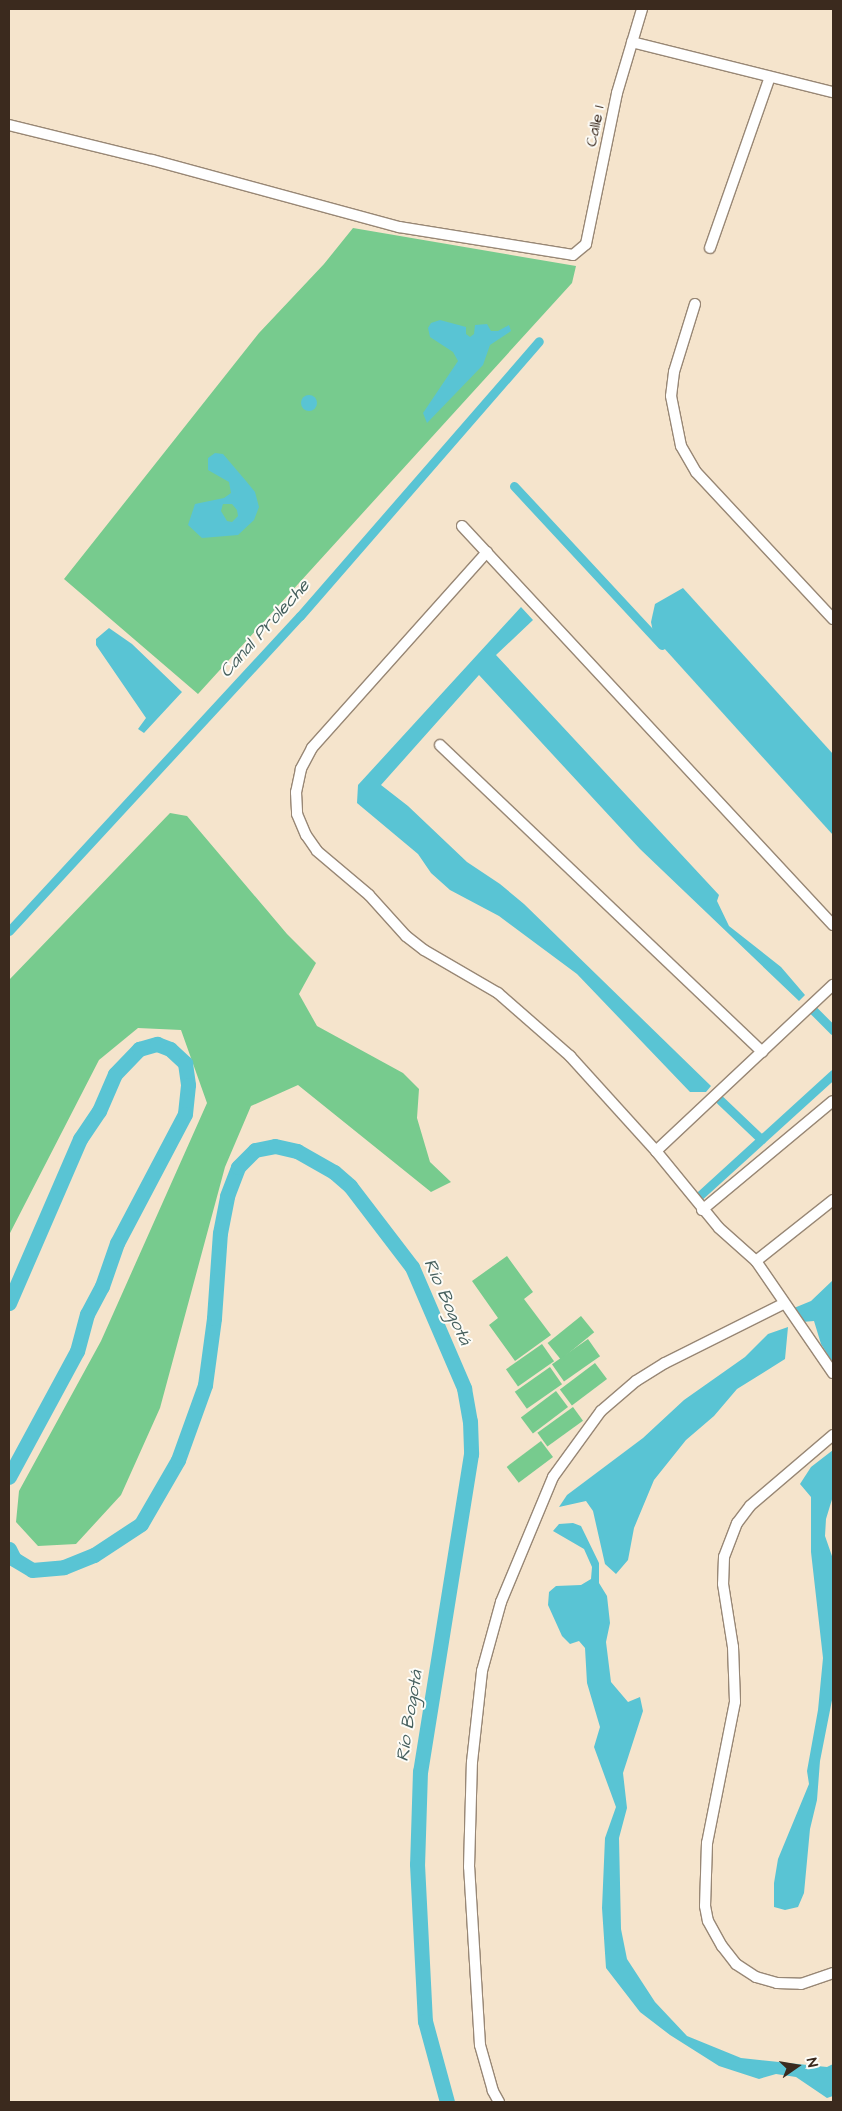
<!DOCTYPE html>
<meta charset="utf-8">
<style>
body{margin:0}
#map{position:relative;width:842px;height:2111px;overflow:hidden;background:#f5e4cc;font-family:"Architects Daughter",sans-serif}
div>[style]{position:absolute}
.green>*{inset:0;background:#77cb8e;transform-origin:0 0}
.water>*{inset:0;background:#59c4d4}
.round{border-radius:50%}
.canal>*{height:9px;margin:-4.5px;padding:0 4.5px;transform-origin:4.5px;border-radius:4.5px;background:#59c4d4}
.river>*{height:15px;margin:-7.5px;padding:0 7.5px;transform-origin:7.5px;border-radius:7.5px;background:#59c4d4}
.roads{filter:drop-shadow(1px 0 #988775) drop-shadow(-1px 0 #988775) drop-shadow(0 1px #988775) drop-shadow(0 -1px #988775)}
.minor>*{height:10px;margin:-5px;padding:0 5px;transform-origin:5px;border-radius:5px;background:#fff}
span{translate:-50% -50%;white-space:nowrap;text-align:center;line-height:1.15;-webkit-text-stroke:4px #fdfcf7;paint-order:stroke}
.street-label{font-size:16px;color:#3b2a1e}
.water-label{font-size:18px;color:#46605e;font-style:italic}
.frame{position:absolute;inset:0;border:10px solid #3b2a1e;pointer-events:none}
.north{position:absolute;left:772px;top:2041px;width:50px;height:50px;-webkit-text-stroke:4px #fdfcf7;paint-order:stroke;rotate:77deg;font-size:14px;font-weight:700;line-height:20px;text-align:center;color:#3b2a1e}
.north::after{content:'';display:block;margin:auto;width:18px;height:22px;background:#3b2a1e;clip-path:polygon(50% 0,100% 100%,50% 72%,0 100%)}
</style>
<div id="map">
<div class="green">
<div style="clip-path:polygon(353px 228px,576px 266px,572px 283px,198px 694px,64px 579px,259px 333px,324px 264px)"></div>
<div style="clip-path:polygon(170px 813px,187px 816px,287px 934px,316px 963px,299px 994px,317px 1026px,403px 1073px,419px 1089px,417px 1118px,430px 1162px,451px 1182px,431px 1192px,298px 1085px,251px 1106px,225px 1167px,160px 1408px,121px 1495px,76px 1544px,38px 1546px,16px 1522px,19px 1491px,101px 1341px,207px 1103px,181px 1030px,138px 1028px,99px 1060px,9px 1235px,9px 980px)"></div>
<div style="clip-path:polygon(507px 1256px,533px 1292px,524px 1299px,551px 1335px,515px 1361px,489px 1325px,498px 1318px,472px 1281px)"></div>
<div style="left:581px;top:1316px;width:21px;height:43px;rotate:51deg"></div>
<div style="left:588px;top:1339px;width:21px;height:44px;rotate:55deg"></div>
<div style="left:542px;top:1344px;width:21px;height:44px;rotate:55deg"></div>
<div style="left:595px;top:1363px;width:20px;height:44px;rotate:53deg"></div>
<div style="left:550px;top:1367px;width:21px;height:43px;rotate:55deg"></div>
<div style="left:556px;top:1391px;width:20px;height:44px;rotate:53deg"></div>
<div style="left:573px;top:1407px;width:17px;height:44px;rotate:54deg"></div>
<div style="left:541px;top:1441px;width:20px;height:43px;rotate:53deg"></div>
</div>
<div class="water">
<div style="clip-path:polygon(440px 320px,466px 327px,466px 334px,470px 337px,474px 334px,475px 325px,487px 324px,491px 331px,498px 331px,509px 325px,511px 331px,490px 345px,483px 365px,427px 423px,423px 413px,458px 361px,453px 352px,430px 337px,428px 328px,431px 323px)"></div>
<div class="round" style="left:301px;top:395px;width:16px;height:16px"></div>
<div style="clip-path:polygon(evenodd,215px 453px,223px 454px,246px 481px,255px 492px,259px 507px,254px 520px,238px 535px,202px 538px,188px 525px,195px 504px,224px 498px,231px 493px,229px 482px,208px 470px,208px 458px,215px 453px,223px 504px,232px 504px,237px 510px,238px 516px,232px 522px,227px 521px,221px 511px,223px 504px)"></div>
<div style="clip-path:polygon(683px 588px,833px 754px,833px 835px,654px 637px,651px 622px,655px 604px)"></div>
<div style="clip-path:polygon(521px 607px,533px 620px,496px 655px,719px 895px,717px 901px,729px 926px,781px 967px,805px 995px,799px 1001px,640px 849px,479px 675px,381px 785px,408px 806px,467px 862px,500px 884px,524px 904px,711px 1086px,706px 1092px,690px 1092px,577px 974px,499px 916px,450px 890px,431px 873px,418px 854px,357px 803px,358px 785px)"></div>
<div style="clip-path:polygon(109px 628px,132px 644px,182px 692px,144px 733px,138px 729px,146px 718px,96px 645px,96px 639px)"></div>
<div style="clip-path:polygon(833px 1280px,833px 1363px,821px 1344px,814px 1321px,802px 1322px,794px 1308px,811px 1301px)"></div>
<div style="clip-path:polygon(788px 1327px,785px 1359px,737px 1389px,714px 1416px,686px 1440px,654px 1480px,634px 1528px,628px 1560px,616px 1574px,605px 1564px,593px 1511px,586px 1501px,559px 1507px,567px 1495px,643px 1438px,684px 1400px,745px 1357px,768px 1334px)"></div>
<div style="clip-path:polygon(833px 1450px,833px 1496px,826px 1519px,825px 1536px,833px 1559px,833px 1695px,820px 1761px,817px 1800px,810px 1829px,804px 1893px,798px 1907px,785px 1910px,774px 1907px,774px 1883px,778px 1859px,809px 1784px,807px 1771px,818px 1710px,823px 1658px,811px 1552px,811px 1497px,800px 1484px,811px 1467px)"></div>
<div style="clip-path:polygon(573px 1523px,581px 1526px,599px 1563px,599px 1583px,607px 1596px,610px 1623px,606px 1642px,611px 1682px,628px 1702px,640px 1697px,643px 1711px,623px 1773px,627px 1808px,619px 1838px,621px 1929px,627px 1959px,655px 2002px,687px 2036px,741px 2058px,827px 2067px,833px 2064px,833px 2096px,827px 2098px,796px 2077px,776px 2074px,759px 2079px,719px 2066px,670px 2035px,640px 2012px,606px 1968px,602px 1908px,605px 1838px,616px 1807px,594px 1747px,600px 1727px,587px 1683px,585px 1648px,579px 1641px,570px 1644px,562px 1636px,548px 1605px,549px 1592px,556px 1586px,581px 1585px,591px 1579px,592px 1567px,584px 1549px,553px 1531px,559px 1524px)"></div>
</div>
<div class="canal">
<div style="left:514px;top:486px;width:217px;rotate:47.1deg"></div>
<div style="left:9px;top:931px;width:429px;rotate:-47.3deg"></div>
<div style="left:300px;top:616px;width:364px;rotate:-49deg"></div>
<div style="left:812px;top:1009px;width:30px;rotate:45deg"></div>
<div style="left:720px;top:1100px;width:57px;rotate:43.6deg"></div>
<div style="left:698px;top:1197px;width:183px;rotate:-42.3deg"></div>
</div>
<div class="river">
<div style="left:9px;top:1303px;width:179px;rotate:-66.6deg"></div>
<div style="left:80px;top:1139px;width:34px;rotate:-56deg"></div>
<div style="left:99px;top:1111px;width:40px;rotate:-66.6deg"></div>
<div style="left:115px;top:1074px;width:35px;rotate:-46deg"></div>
<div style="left:139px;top:1049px;width:19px;rotate:-16deg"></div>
<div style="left:157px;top:1044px;width:14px;rotate:21deg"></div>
<div style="left:170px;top:1049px;width:21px;rotate:43deg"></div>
<div style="left:185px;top:1063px;width:22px;rotate:82deg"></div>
<div style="left:188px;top:1085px;width:29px;rotate:96deg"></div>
<div style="left:185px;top:1114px;width:146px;rotate:117.8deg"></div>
<div style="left:117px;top:1243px;width:46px;rotate:109.2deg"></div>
<div style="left:102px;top:1286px;width:32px;rotate:118deg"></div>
<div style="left:87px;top:1314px;width:38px;rotate:105deg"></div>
<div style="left:77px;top:1351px;width:143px;rotate:118.4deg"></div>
<div style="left:9px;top:1549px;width:11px;rotate:63deg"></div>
<div style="left:14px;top:1559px;width:21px;rotate:31deg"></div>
<div style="left:32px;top:1570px;width:32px;rotate:-5deg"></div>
<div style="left:64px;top:1567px;width:32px;rotate:-22deg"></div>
<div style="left:94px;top:1555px;width:56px;rotate:-33.4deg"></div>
<div style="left:141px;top:1524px;width:74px;rotate:-60deg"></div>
<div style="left:178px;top:1460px;width:80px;rotate:-70.2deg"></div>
<div style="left:205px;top:1385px;width:68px;rotate:-82.3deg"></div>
<div style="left:214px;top:1318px;width:85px;rotate:-86deg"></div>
<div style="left:220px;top:1233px;width:38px;rotate:-79deg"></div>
<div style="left:227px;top:1196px;width:31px;rotate:-69deg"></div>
<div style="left:238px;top:1167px;width:24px;rotate:-45deg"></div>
<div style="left:255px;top:1150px;width:20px;rotate:-11deg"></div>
<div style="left:275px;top:1146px;width:23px;rotate:13deg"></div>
<div style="left:297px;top:1151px;width:43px;rotate:29.6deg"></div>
<div style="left:334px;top:1172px;width:21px;rotate:41deg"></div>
<div style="left:350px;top:1186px;width:102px;rotate:52.6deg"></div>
<div style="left:412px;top:1267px;width:132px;rotate:66.7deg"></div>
<div style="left:464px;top:1388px;width:34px;rotate:80deg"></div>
<div style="left:470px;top:1421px;width:33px;rotate:88deg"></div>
<div style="left:471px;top:1454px;width:321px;rotate:99.1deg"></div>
<div style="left:420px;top:1771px;width:93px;rotate:91.8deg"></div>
<div style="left:417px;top:1864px;width:157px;rotate:87.1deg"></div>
<div style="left:425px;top:2021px;width:84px;rotate:74.8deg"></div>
</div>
<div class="roads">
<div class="minor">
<div style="left:632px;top:42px;width:207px;rotate:14deg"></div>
<div style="left:9px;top:125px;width:147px;rotate:13.8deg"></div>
<div style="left:152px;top:160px;width:256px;rotate:15.2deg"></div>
<div style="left:399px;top:227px;width:176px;rotate:9.1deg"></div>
<div style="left:573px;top:255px;width:17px;rotate:-40deg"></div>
<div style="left:586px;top:244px;width:154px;rotate:-78.4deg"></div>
<div style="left:617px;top:93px;width:88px;rotate:-73.4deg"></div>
<div style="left:710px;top:248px;width:181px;rotate:-70.7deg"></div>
<div style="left:695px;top:304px;width:71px;rotate:107.2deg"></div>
<div style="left:674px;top:372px;width:24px;rotate:97deg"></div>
<div style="left:671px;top:396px;width:51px;rotate:78.7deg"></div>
<div style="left:681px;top:446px;width:30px;rotate:60deg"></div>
<div style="left:696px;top:472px;width:201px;rotate:47deg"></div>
<div style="left:462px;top:526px;width:545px;rotate:47.08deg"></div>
<div style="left:487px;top:552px;width:263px;rotate:131.8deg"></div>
<div style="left:312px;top:748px;width:24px;rotate:118deg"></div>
<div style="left:301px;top:769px;width:24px;rotate:102deg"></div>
<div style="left:296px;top:792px;width:22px;rotate:87deg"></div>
<div style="left:297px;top:814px;width:23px;rotate:67deg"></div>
<div style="left:306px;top:835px;width:19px;rotate:55deg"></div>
<div style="left:317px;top:851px;width:68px;rotate:40.2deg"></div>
<div style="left:369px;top:895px;width:55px;rotate:47.9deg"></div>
<div style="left:406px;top:936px;width:23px;rotate:38deg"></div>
<div style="left:424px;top:950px;width:86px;rotate:30.2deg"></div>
<div style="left:498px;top:993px;width:96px;rotate:41.2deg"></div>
<div style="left:570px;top:1056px;width:128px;rotate:47.8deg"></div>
<div style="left:656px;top:1151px;width:99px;rotate:50.7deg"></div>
<div style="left:719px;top:1228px;width:50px;rotate:41.7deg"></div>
<div style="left:756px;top:1261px;width:136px;rotate:55.5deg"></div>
<div style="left:440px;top:745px;width:445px;rotate:43.6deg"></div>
<div style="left:656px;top:1151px;width:243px;rotate:-43.2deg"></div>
<div style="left:702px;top:1210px;width:170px;rotate:-39.8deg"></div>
<div style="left:756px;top:1261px;width:98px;rotate:-38.4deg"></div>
<div style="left:833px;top:1435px;width:109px;rotate:139.5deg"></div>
<div style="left:750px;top:1506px;width:21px;rotate:127deg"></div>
<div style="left:737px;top:1523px;width:36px;rotate:111deg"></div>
<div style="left:724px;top:1557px;width:27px;rotate:92deg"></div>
<div style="left:723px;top:1584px;width:64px;rotate:81deg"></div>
<div style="left:733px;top:1647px;width:55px;rotate:87.9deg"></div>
<div style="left:735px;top:1702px;width:144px;rotate:101.2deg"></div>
<div style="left:707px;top:1843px;width:63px;rotate:91.8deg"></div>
<div style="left:705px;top:1906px;width:15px;rotate:79deg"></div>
<div style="left:708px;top:1921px;width:29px;rotate:61deg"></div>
<div style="left:722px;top:1946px;width:23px;rotate:52deg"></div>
<div style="left:736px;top:1964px;width:24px;rotate:33deg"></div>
<div style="left:756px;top:1977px;width:22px;rotate:16deg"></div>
<div style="left:777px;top:1983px;width:24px;rotate:2deg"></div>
<div style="left:801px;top:1984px;width:34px;rotate:-19deg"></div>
<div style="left:499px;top:2102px;width:13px;rotate:-119deg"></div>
<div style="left:493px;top:2091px;width:48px;rotate:-105.8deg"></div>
<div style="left:480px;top:2045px;width:178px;rotate:-93.5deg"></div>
<div style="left:469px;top:1867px;width:105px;rotate:-88.4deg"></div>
<div style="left:472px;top:1762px;width:92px;rotate:-83.7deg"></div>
<div style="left:482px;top:1671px;width:72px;rotate:-74.6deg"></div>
<div style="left:501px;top:1602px;width:135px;rotate:-67.4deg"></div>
<div style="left:553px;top:1477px;width:82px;rotate:-54deg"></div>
<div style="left:601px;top:1411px;width:46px;rotate:-40.6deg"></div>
<div style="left:636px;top:1381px;width:34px;rotate:-32deg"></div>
<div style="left:665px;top:1363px;width:132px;rotate:-26.6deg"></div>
</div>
</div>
<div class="street-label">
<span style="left:595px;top:126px;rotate:-78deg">Calle 1</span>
</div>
<div class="water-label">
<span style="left:265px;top:629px;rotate:-48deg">Canal Proleche</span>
<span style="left:447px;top:1302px;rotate:66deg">Río Bogotá</span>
<span style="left:410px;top:1716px;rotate:-81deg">Río Bogotá</span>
</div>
<div class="frame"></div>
<div class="north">N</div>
</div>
